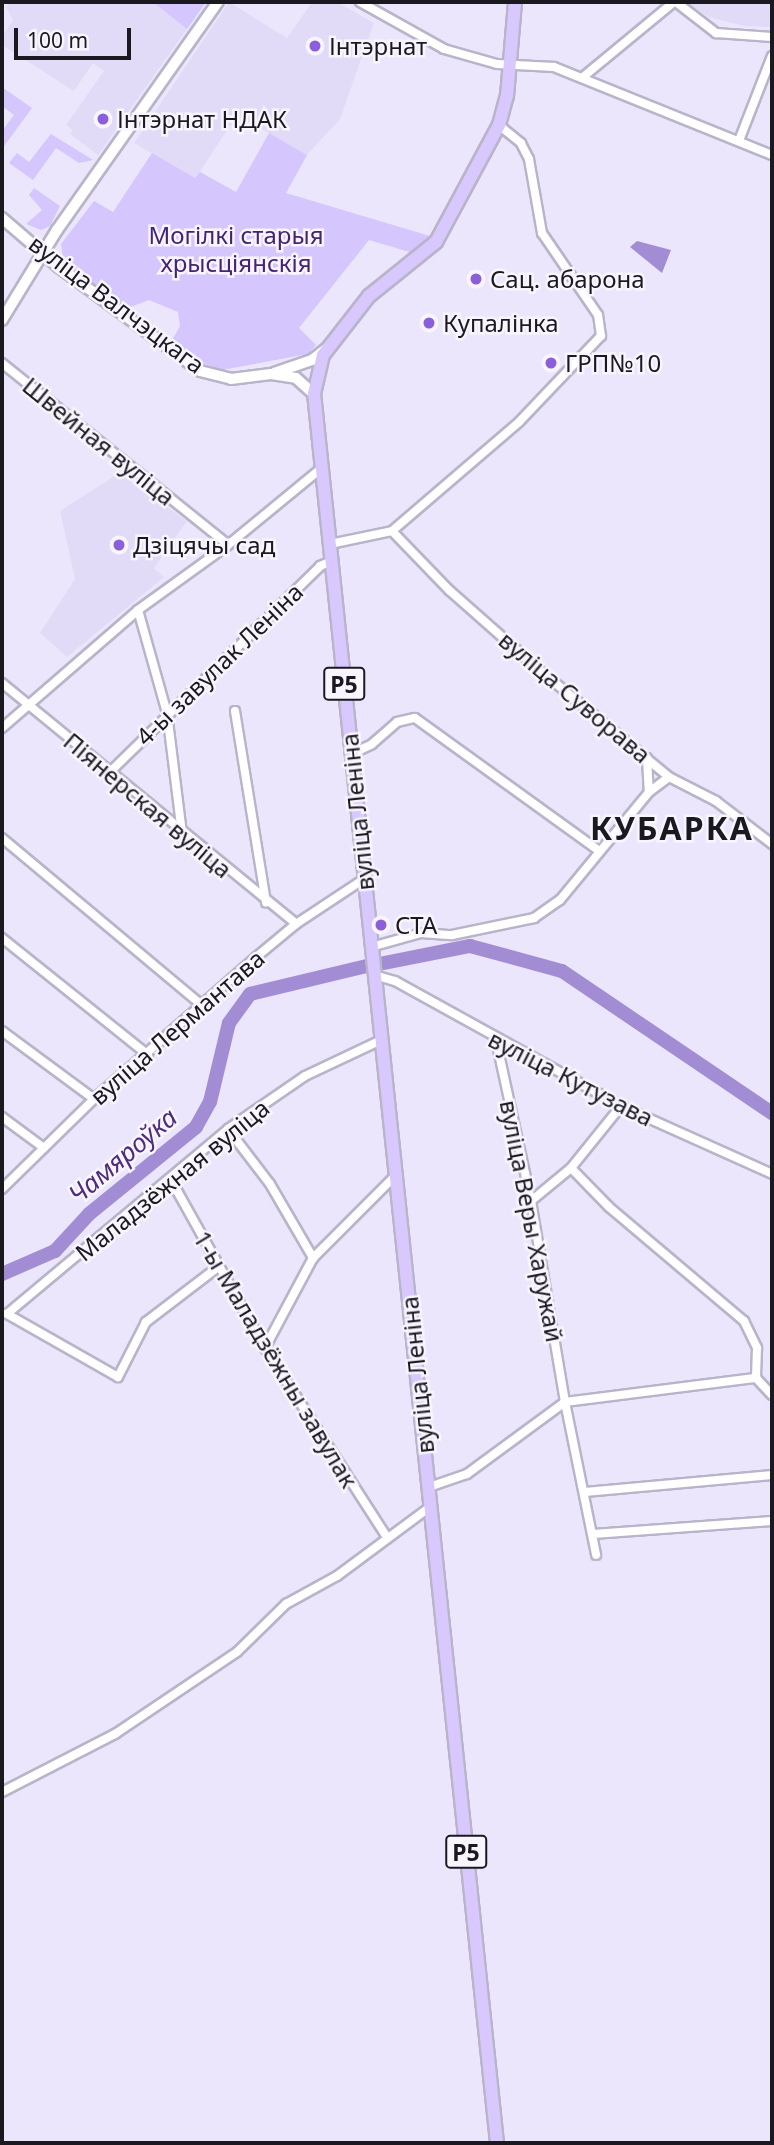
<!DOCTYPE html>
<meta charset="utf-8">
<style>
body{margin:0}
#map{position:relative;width:774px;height:2145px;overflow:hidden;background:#ece6fc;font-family:"Noto Sans",sans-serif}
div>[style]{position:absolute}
.built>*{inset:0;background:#e2dbf8}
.green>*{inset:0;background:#d5c6fe}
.water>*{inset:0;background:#a28dd5}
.river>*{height:14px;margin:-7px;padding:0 7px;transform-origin:7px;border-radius:7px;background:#a28dd5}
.roads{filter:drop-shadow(2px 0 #b9b4c9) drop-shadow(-2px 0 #b9b4c9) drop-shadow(0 2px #b9b4c9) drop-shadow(0 -2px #b9b4c9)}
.minor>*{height:8px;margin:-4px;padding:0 4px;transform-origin:4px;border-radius:4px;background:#fff}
.tertiary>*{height:10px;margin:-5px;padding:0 5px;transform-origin:5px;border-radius:5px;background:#fff}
.primary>*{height:12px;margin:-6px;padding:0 6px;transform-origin:6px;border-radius:6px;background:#d9c8fe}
.dots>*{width:19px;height:19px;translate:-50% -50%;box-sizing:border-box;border:4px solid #f8f5fe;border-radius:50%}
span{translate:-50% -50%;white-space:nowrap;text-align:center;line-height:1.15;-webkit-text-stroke:5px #f8f5fe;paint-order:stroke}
.shield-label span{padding:2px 5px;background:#f8f5fe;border:2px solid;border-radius:5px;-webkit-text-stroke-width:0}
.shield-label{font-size:23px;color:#1b1920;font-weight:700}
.poi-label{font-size:24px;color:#1b1920}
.left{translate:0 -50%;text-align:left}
.park-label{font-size:24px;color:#442276}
.street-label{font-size:24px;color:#1b1920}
.water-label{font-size:26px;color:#4d2c81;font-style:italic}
.district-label{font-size:32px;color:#1b1920;font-weight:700;letter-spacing:2px}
.frame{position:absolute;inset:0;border:4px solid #1b1920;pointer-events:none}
.scale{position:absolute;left:14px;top:28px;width:117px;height:32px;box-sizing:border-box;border:4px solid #1b1920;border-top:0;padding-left:9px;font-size:21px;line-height:24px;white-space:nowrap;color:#1b1920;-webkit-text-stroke:5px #f8f5fe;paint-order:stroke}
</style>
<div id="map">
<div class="built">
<div style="clip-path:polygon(11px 2px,152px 3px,206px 2px,98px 155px,70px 134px,73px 130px,66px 125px,104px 71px,93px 63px,74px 91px,2px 45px,2px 37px,13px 20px,6px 7px)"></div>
<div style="clip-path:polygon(229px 2px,287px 38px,312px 2px,337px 2px,374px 23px,340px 119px,307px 155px,241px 117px,233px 121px,195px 179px,134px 143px)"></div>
<div style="clip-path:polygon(686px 2px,772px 2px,772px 27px,744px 26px,709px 17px)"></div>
<div style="clip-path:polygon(119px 473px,187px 521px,154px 568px,164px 577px,67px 657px,40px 633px,75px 579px,60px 511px)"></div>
</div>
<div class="green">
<div style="clip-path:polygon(153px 2px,206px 2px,187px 29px)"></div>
<div style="clip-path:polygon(2px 87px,32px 108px,2px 149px,2px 131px,14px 115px,2px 106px)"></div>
<div style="clip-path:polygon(269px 133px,307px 155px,286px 193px,430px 236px,416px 254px,369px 240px,299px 328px,316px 345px,308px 354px,222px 370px,193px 360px,170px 344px,180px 326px,178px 312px,149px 300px,125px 309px,64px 264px,61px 244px,94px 201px,113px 212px,152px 153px,195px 178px,200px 172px,236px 192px)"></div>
<div style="clip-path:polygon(51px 134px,93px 160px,79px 163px,56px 148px,33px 180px,9px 163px,17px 153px,29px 162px)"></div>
<div style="clip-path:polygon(34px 188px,60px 206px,50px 226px,41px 230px,26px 224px,42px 210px,29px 195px)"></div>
</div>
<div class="water">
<div style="clip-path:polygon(637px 241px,671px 250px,662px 273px,630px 247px)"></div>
</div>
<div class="river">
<div style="left:379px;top:964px;width:93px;rotate:-11.2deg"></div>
<div style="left:470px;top:946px;width:95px;rotate:15.2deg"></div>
<div style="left:562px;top:971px;width:254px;rotate:34.1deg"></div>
<div style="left:2px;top:1274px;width:58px;rotate:-23.5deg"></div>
<div style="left:55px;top:1251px;width:50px;rotate:-47.4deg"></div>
<div style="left:89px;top:1214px;width:138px;rotate:-39.1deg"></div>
<div style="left:196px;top:1127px;width:29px;rotate:-61deg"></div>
<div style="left:210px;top:1102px;width:81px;rotate:-76.5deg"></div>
<div style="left:229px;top:1023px;width:36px;rotate:-54deg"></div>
<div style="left:250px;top:994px;width:120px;rotate:-13.5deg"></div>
</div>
<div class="roads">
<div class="minor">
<div style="left:360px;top:2px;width:96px;rotate:29.2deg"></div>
<div style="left:444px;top:49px;width:55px;rotate:15.8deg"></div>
<div style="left:497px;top:64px;width:57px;rotate:3deg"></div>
<div style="left:554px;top:67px;width:235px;rotate:22deg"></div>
<div style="left:676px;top:2px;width:51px;rotate:37.8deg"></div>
<div style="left:716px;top:33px;width:56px;rotate:4.1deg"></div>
<div style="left:583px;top:77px;width:118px;rotate:-39.5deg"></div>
<div style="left:740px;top:138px;width:88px;rotate:-68.7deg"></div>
<div style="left:2px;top:363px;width:290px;rotate:38.8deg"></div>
<div style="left:392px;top:531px;width:83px;rotate:46deg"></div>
<div style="left:450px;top:591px;width:123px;rotate:41.4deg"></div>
<div style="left:542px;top:672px;width:165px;rotate:39.6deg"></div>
<div style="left:669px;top:777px;width:53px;rotate:27.1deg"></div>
<div style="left:716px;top:801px;width:71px;rotate:37.5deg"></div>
<div style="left:330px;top:544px;width:63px;rotate:-11.8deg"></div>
<div style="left:392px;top:531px;width:167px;rotate:-40.6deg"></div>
<div style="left:519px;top:422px;width:119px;rotate:-46.4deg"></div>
<div style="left:601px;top:336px;width:21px;rotate:-98deg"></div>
<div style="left:598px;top:315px;width:99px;rotate:-124.3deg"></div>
<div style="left:542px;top:233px;width:75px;rotate:-100deg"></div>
<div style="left:529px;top:159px;width:18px;rotate:-117deg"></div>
<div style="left:521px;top:143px;width:28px;rotate:-141deg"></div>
<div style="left:138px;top:610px;width:107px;rotate:74.3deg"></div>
<div style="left:167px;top:713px;width:122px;rotate:82.9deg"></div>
<div style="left:2px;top:683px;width:380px;rotate:39.3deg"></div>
<div style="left:235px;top:711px;width:194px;rotate:80.8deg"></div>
<div style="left:2px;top:728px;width:180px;rotate:-40.9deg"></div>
<div style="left:138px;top:610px;width:111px;rotate:-35.8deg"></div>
<div style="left:228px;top:545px;width:123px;rotate:-39.4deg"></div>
<div style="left:351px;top:754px;width:23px;rotate:-25deg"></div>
<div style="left:372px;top:744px;width:33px;rotate:-41deg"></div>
<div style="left:397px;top:722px;width:18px;rotate:-13deg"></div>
<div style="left:415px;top:718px;width:226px;rotate:35.8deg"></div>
<div style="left:647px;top:758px;width:34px;rotate:87deg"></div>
<div style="left:110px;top:772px;width:294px;rotate:-44.4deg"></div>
<div style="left:320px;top:566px;width:13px;rotate:-23deg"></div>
<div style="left:2px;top:838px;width:263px;rotate:39.9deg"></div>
<div style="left:2px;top:938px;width:187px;rotate:38.7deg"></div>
<div style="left:371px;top:947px;width:52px;rotate:-15.6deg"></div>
<div style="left:421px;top:933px;width:31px;rotate:4deg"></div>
<div style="left:452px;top:935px;width:84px;rotate:-11.7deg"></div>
<div style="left:534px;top:918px;width:32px;rotate:-35deg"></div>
<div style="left:560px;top:900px;width:140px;rotate:-50.5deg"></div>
<div style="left:649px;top:792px;width:25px;rotate:-37deg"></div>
<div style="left:374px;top:975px;width:22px;rotate:16deg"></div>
<div style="left:395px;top:981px;width:258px;rotate:28.9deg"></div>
<div style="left:621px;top:1106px;width:166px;rotate:24.2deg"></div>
<div style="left:2px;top:1031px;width:114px;rotate:36.5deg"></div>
<div style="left:496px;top:1040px;width:165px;rotate:77.7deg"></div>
<div style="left:531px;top:1201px;width:204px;rotate:80.4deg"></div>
<div style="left:565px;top:1402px;width:156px;rotate:78.5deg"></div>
<div style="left:2px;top:1117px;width:52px;rotate:36.4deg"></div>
<div style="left:228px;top:1129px;width:69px;rotate:52.6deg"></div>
<div style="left:270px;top:1184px;width:86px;rotate:59.8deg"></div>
<div style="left:313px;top:1258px;width:102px;rotate:118.1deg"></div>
<div style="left:571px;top:1168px;width:54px;rotate:45.7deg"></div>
<div style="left:609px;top:1207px;width:177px;rotate:40.2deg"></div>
<div style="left:744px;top:1321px;width:30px;rotate:64deg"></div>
<div style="left:757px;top:1348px;width:30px;rotate:92deg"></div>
<div style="left:756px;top:1378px;width:23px;rotate:47deg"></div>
<div style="left:171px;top:1180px;width:193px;rotate:60.8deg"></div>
<div style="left:265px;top:1348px;width:224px;rotate:57.2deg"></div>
<div style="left:2px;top:1189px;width:129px;rotate:-44.4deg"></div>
<div style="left:94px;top:1099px;width:214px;rotate:-41.2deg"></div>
<div style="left:255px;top:958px;width:53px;rotate:-39.7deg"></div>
<div style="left:296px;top:924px;width:82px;rotate:-33.5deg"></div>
<div style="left:531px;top:1201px;width:52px;rotate:-39.5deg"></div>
<div style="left:571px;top:1168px;width:80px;rotate:-51.1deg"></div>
<div style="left:313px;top:1258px;width:119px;rotate:-45deg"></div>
<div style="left:218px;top:1267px;width:91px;rotate:142.6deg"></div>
<div style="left:146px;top:1322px;width:62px;rotate:117deg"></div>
<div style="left:118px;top:1377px;width:128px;rotate:-150.4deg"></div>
<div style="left:7px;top:1314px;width:288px;rotate:-39.9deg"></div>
<div style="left:228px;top:1129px;width:93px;rotate:-34.5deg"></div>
<div style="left:305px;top:1076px;width:84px;rotate:-25.3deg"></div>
<div style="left:429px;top:1487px;width:40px;rotate:-18.9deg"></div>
<div style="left:467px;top:1474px;width:122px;rotate:-36.3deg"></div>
<div style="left:565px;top:1402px;width:193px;rotate:-7.2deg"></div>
<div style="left:585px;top:1492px;width:188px;rotate:-5.2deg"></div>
<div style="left:593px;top:1534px;width:179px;rotate:-4.2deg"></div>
<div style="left:2px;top:1792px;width:127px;rotate:-27.2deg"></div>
<div style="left:115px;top:1734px;width:147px;rotate:-33.9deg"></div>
<div style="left:237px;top:1652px;width:69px;rotate:-44.4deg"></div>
<div style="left:286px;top:1604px;width:58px;rotate:-28.8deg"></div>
<div style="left:337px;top:1576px;width:116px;rotate:-36.6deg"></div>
</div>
<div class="tertiary">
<div style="left:2px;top:218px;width:75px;rotate:40.7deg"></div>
<div style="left:59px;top:267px;width:175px;rotate:36.4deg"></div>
<div style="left:200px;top:371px;width:32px;rotate:14deg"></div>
<div style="left:231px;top:379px;width:40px;rotate:-7.1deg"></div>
<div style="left:271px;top:374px;width:25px;rotate:9deg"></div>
<div style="left:296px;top:378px;width:24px;rotate:42deg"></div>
<div style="left:2px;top:320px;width:105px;rotate:-58.6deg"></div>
<div style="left:57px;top:230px;width:279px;rotate:-54.8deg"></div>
<div style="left:274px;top:373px;width:40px;rotate:-18.9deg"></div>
<div style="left:312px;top:360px;width:18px;rotate:-38deg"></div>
</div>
<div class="primary">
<div style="left:497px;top:2143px;width:1759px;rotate:-95.97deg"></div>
<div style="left:314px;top:394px;width:40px;rotate:-77deg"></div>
<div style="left:323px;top:355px;width:75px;rotate:-52.1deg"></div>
<div style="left:369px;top:296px;width:86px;rotate:-38.9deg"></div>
<div style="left:436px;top:242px;width:133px;rotate:-61.7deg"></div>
<div style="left:499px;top:125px;width:30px;rotate:-75deg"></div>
<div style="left:507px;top:96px;width:94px;rotate:-85.1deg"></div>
</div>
</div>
<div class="dots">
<div style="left:315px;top:46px;background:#8b5fd9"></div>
<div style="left:103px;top:119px;background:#8b5fd9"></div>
<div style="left:476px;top:279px;background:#8b5fd9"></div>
<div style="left:429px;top:323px;background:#8b5fd9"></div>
<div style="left:551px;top:363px;background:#8b5fd9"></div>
<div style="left:119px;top:545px;background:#8b5fd9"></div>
<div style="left:381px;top:925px;background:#8b5fd9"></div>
</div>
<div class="shield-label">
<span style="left:344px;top:684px">Р5</span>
<span style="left:466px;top:1852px">Р5</span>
</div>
<div class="poi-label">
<span class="left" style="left:329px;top:46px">Інтэрнат</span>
<span class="left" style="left:117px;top:119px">Інтэрнат НДАК</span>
<span class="left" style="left:490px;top:279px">Сац. абарона</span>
<span class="left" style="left:443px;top:323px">Купалінка</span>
<span class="left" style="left:565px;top:363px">ГРП№10</span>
<span class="left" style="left:133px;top:545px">Дзіцячы сад</span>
<span class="left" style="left:395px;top:925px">СТА</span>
</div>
<div class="park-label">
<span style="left:236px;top:249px">Могілкі старыя<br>хрысціянскія</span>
</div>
<div class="street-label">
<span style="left:117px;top:304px;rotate:37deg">вуліца Валчэцкага</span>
<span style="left:99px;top:441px;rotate:39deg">Швейная вуліца</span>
<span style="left:219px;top:664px;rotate:-44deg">4-ы завулак Леніна</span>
<span style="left:575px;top:697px;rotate:40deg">вуліца Суворава</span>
<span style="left:148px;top:805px;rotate:40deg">Піянерская вуліца</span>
<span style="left:357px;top:812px;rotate:-96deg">вуліца Леніна</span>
<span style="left:177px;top:1027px;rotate:-41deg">вуліца Лермантава</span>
<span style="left:571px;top:1078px;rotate:27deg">вуліца Кутузава</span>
<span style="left:172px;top:1180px;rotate:-39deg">Маладзёжная вуліца</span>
<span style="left:532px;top:1221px;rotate:79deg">вуліца Веры Харужай</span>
<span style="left:276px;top:1359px;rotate:59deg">1-ы Маладзёжны завулак</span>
<span style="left:417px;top:1375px;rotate:-96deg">вуліца Леніна</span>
</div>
<div class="water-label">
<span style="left:123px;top:1156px;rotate:-40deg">Чамяроўка</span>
</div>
<div class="district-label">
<span style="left:672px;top:828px">КУБАРКА</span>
</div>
<div class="frame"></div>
<div class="scale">100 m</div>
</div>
